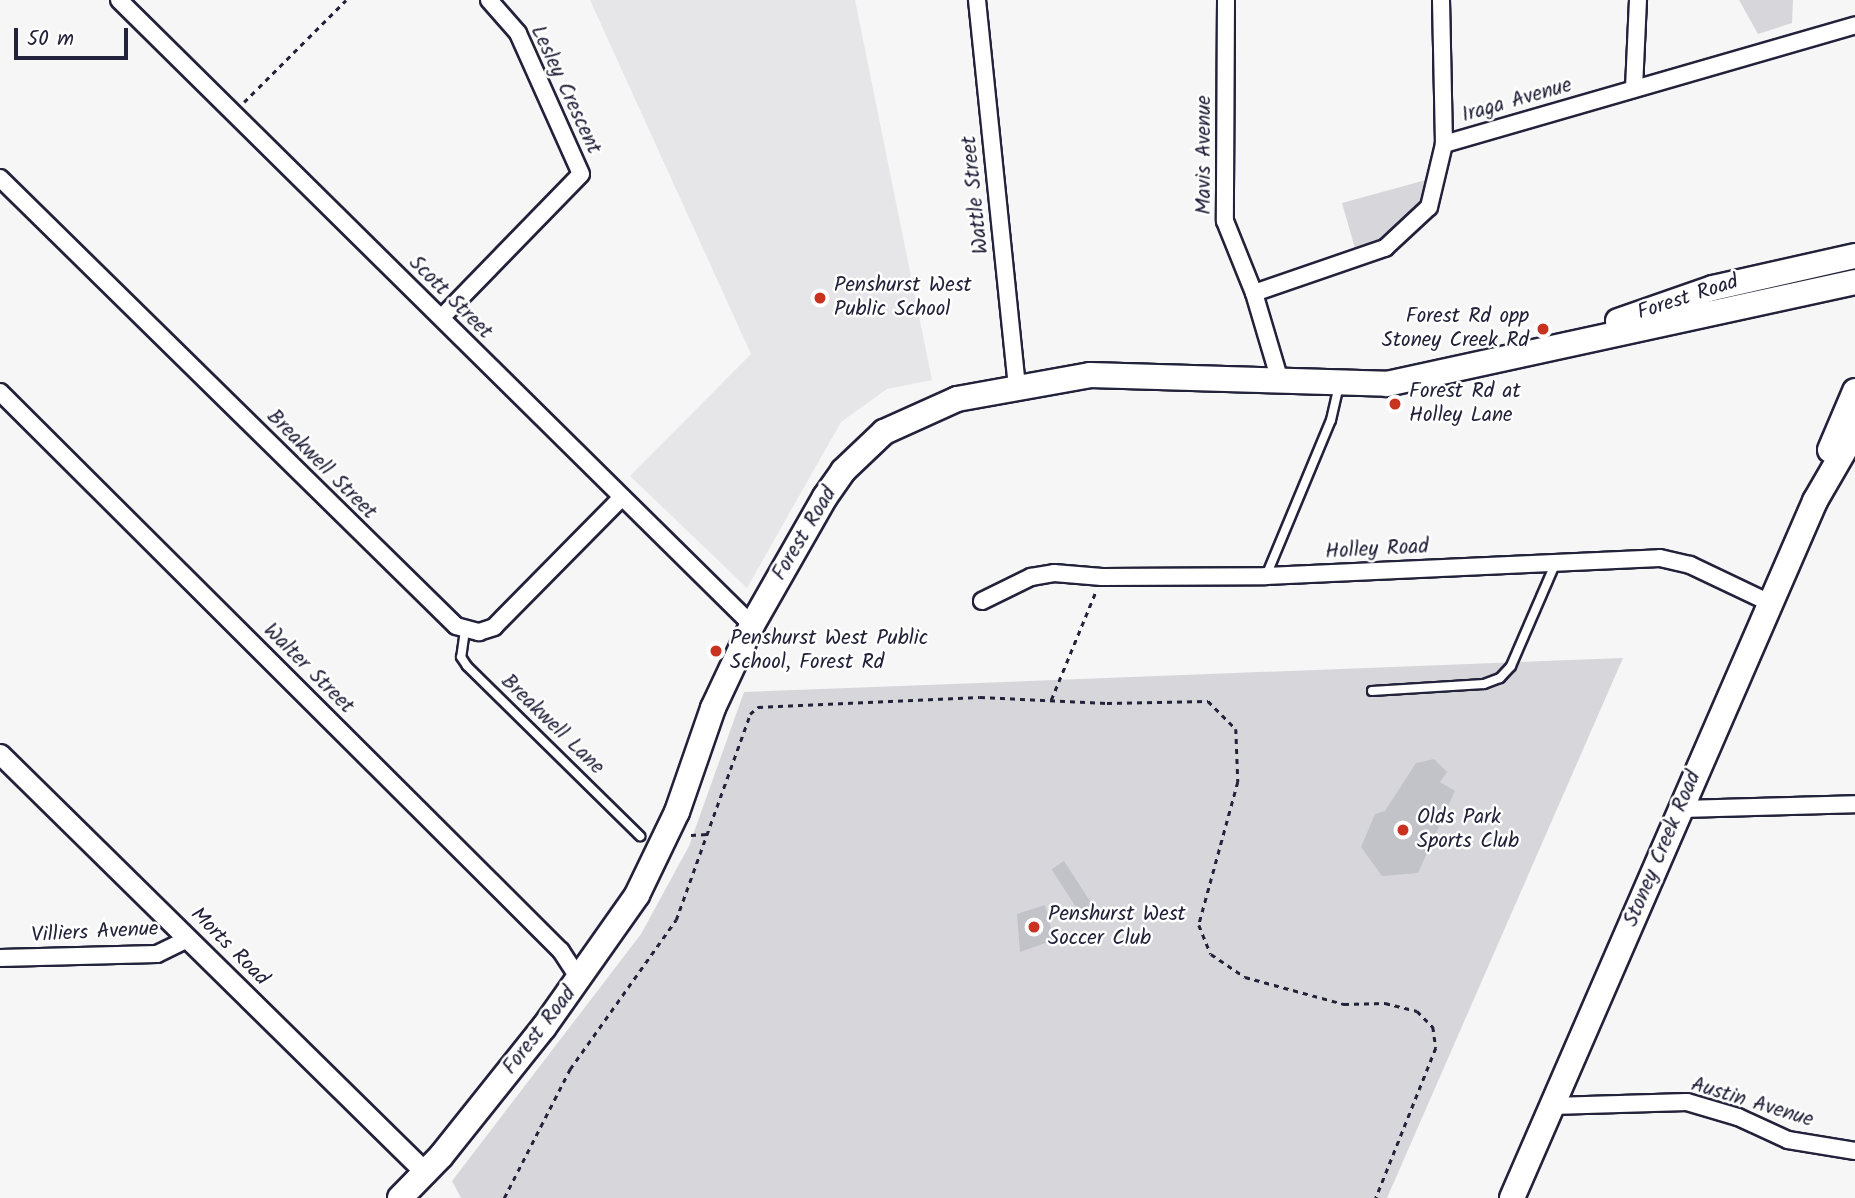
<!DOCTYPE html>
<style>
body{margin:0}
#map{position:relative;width:1855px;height:1198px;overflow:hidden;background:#f6f6f7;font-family:Kalam,sans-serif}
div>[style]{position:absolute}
.built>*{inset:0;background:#e6e6e9}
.green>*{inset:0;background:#d7d7db}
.building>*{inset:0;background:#c2c2c9;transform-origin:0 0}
.path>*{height:2.5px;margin-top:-1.25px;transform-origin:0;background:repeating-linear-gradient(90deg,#22223b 0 5px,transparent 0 10px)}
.roads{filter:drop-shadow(2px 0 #22223b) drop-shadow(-2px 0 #22223b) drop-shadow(0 2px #22223b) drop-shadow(0 -2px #22223b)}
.service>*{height:8px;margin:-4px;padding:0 4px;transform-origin:4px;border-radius:4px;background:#fff}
.minor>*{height:16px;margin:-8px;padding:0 8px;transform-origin:8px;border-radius:8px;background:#fff}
.tertiary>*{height:19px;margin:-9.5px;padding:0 9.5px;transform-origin:9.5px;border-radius:9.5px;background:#fff}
.primary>*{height:24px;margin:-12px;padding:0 12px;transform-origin:12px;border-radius:12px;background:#fff}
.dots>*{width:19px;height:19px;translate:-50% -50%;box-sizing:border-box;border:4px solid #fff;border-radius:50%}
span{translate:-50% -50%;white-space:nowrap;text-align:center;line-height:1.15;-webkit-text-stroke:5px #fff;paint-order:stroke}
.street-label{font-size:21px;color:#22223b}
.poi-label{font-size:21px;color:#22223b}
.left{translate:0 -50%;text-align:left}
.right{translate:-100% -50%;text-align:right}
.scale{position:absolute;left:14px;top:28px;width:114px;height:32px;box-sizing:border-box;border:4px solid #22223b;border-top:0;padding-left:9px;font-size:21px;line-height:24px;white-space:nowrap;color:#22223b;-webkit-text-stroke:5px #fff;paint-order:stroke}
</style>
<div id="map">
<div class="built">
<div style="clip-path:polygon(590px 0,855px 0,932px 380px,887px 389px,841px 422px,747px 588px,630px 476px,751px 354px)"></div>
</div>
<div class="green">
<div style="clip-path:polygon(1739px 0,1793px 0,1792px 23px,1758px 34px)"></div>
<div style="clip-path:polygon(1426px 180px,1420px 205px,1384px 241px,1356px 252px,1342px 203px)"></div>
<div style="clip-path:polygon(1623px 658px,1387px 1198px,461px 1198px,452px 1181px,641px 934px,689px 846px,744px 692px)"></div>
</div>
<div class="building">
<div style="clip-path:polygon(1434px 759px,1447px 772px,1440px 782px,1455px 791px,1418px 873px,1382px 876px,1361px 847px,1375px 814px,1385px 811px,1416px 763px)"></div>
<div style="left:1064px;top:861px;width:64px;height:15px;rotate:57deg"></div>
<div style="clip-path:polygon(1045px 905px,1054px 940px,1020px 952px,1017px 914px)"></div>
</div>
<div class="path">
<div style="left:244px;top:102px;width:144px;rotate:-45deg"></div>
<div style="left:1051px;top:700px;width:116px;rotate:-67.6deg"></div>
<div style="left:691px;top:835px;width:17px;rotate:-3deg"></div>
<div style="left:504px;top:1198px;width:145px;rotate:-62.9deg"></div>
<div style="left:570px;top:1069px;width:183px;rotate:-54.6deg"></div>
<div style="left:676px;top:920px;width:219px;rotate:-70.2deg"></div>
<div style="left:750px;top:714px;width:11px;rotate:-41deg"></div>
<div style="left:758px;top:707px;width:222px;rotate:-2.6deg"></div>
<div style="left:980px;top:697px;width:127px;rotate:2.7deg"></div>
<div style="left:1107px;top:703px;width:101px;rotate:-1.1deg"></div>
<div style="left:1208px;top:701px;width:40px;rotate:45deg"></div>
<div style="left:1236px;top:729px;width:53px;rotate:87.8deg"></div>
<div style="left:1238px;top:782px;width:148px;rotate:105.3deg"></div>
<div style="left:1199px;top:925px;width:31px;rotate:68deg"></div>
<div style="left:1211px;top:954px;width:41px;rotate:34.1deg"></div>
<div style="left:1245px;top:977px;width:103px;rotate:15.3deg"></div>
<div style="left:1344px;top:1004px;width:41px;rotate:-1.4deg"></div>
<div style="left:1385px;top:1003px;width:33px;rotate:14deg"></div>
<div style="left:1417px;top:1011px;width:23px;rotate:45deg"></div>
<div style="left:1433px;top:1027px;width:21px;rotate:82deg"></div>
<div style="left:1436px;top:1048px;width:162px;rotate:111.8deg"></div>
</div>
<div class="roads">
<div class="service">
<div style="left:1266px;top:576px;width:169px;rotate:-67.4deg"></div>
<div style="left:1331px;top:420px;width:36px;rotate:-77deg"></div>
<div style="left:465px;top:630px;width:27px;rotate:98deg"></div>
<div style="left:461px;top:657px;width:11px;rotate:56deg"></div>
<div style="left:467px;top:666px;width:243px;rotate:44.5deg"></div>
<div style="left:1372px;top:691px;width:112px;rotate:-3.6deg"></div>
<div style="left:1484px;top:684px;width:17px;rotate:-21deg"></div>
<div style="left:1500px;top:678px;width:16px;rotate:-47deg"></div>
<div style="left:1511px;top:666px;width:113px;rotate:-66.6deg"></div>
</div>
<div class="minor">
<div style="left:119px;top:0;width:890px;rotate:44.64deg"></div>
<div style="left:977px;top:0;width:388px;rotate:84.1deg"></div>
<div style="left:1226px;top:0;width:221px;rotate:90.3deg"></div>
<div style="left:1225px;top:221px;width:78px;rotate:68.1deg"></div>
<div style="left:1254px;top:293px;width:95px;rotate:73.5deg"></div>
<div style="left:1441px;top:0;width:144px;rotate:88.8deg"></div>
<div style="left:1634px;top:88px;width:88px;rotate:-87.4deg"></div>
<div style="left:0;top:178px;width:639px;rotate:44.49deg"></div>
<div style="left:456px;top:626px;width:24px;rotate:15deg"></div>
<div style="left:479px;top:632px;width:16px;rotate:-18deg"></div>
<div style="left:494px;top:627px;width:181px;rotate:-45.4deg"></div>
<div style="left:1254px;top:293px;width:139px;rotate:-19deg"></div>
<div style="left:1385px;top:248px;width:60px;rotate:-43deg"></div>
<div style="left:1429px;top:207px;width:65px;rotate:-76.6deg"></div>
<div style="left:1444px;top:144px;width:428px;rotate:-16.1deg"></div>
<div style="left:442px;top:317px;width:199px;rotate:-45.8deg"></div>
<div style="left:581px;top:174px;width:154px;rotate:-114.1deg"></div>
<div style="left:518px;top:33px;width:44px;rotate:-131.3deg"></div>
<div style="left:0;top:392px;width:792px;rotate:44.9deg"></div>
<div style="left:561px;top:951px;width:33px;rotate:57deg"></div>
<div style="left:982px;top:601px;width:55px;rotate:-26.1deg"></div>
<div style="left:1031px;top:577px;width:23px;rotate:-10deg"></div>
<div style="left:1054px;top:573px;width:48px;rotate:4.8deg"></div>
<div style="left:1102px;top:577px;width:164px;rotate:-0.3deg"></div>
<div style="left:1266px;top:576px;width:394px;rotate:-2.6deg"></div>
<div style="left:1660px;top:558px;width:31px;rotate:13deg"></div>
<div style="left:1690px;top:565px;width:89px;rotate:25.4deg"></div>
<div style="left:1681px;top:809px;width:174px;rotate:-1.6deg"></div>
<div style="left:0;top:958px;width:157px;rotate:-1.5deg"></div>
<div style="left:157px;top:954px;width:34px;rotate:-26deg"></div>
<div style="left:1552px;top:1106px;width:135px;rotate:-1.7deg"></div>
<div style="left:1687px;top:1102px;width:53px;rotate:16.4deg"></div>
<div style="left:1738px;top:1117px;width:55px;rotate:24.7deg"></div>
<div style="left:1788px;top:1140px;width:68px;rotate:9.3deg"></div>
</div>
<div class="tertiary">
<div style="left:0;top:754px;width:598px;rotate:44.53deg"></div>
</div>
<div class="primary">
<div style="left:1618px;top:321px;width:101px;rotate:-19.2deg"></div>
<div style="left:1713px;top:288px;width:146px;rotate:-12.7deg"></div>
<div style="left:1830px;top:450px;width:64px;rotate:-67deg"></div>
<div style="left:400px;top:1198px;width:59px;rotate:-45.7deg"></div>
<div style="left:441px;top:1156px;width:165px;rotate:-51.4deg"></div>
<div style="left:544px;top:1027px;width:161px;rotate:-54.8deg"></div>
<div style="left:637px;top:895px;width:92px;rotate:-64.3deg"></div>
<div style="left:677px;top:812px;width:110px;rotate:-70.9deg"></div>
<div style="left:713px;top:708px;width:92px;rotate:-64.8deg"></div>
<div style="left:752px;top:625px;width:147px;rotate:-60.3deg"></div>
<div style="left:825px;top:497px;width:32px;rotate:-55deg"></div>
<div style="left:843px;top:471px;width:57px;rotate:-43.6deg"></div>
<div style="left:884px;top:432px;width:80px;rotate:-24.3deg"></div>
<div style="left:957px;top:399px;width:135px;rotate:-10.2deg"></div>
<div style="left:1090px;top:375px;width:297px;rotate:1.7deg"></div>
<div style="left:1387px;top:384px;width:479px;rotate:-12.3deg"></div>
<div style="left:1512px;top:1198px;width:760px;rotate:-66.5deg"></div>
<div style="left:1815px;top:501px;width:80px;rotate:-59.9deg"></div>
</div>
</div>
<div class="dots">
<div style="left:820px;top:298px;background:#c8321e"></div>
<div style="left:1543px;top:329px;background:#c8321e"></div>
<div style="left:1395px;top:404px;background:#c8321e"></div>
<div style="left:716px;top:651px;background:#c8321e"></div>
<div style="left:1403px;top:830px;background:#c8321e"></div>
<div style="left:1034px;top:927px;background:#c8321e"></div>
</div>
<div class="street-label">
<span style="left:565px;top:90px;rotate:65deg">Lesley Crescent</span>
<span style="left:1517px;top:101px;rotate:-16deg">Iraga Avenue</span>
<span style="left:1205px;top:155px;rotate:-90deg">Mavis Avenue</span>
<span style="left:976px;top:195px;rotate:-96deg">Wattle Street</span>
<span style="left:450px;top:298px;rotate:45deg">Scott Street</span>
<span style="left:1688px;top:298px;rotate:-18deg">Forest Road</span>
<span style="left:321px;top:465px;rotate:45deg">Breakwell Street</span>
<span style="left:805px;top:534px;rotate:-59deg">Forest Road</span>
<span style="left:1377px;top:550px;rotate:-3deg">Holley Road</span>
<span style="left:308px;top:669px;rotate:45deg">Walter Street</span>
<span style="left:552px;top:725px;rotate:44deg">Breakwell Lane</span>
<span style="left:1663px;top:849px;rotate:-67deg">Stoney Creek Road</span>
<span style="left:95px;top:933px;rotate:-3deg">Villiers Avenue</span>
<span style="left:229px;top:947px;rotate:45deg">Morts Road</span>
<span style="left:540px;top:1031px;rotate:-52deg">Forest Road</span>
<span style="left:1752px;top:1103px;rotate:17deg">Austin Avenue</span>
</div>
<div class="poi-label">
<span class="left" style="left:834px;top:298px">Penshurst West<br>Public School</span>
<span class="right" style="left:1529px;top:329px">Forest Rd opp<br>Stoney Creek Rd</span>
<span class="left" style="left:1409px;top:404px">Forest Rd at<br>Holley Lane</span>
<span class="left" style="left:730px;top:651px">Penshurst West Public<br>School, Forest Rd</span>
<span class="left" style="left:1417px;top:830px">Olds Park<br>Sports Club</span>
<span class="left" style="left:1048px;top:927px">Penshurst West<br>Soccer Club</span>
</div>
<div class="scale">50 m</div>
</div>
